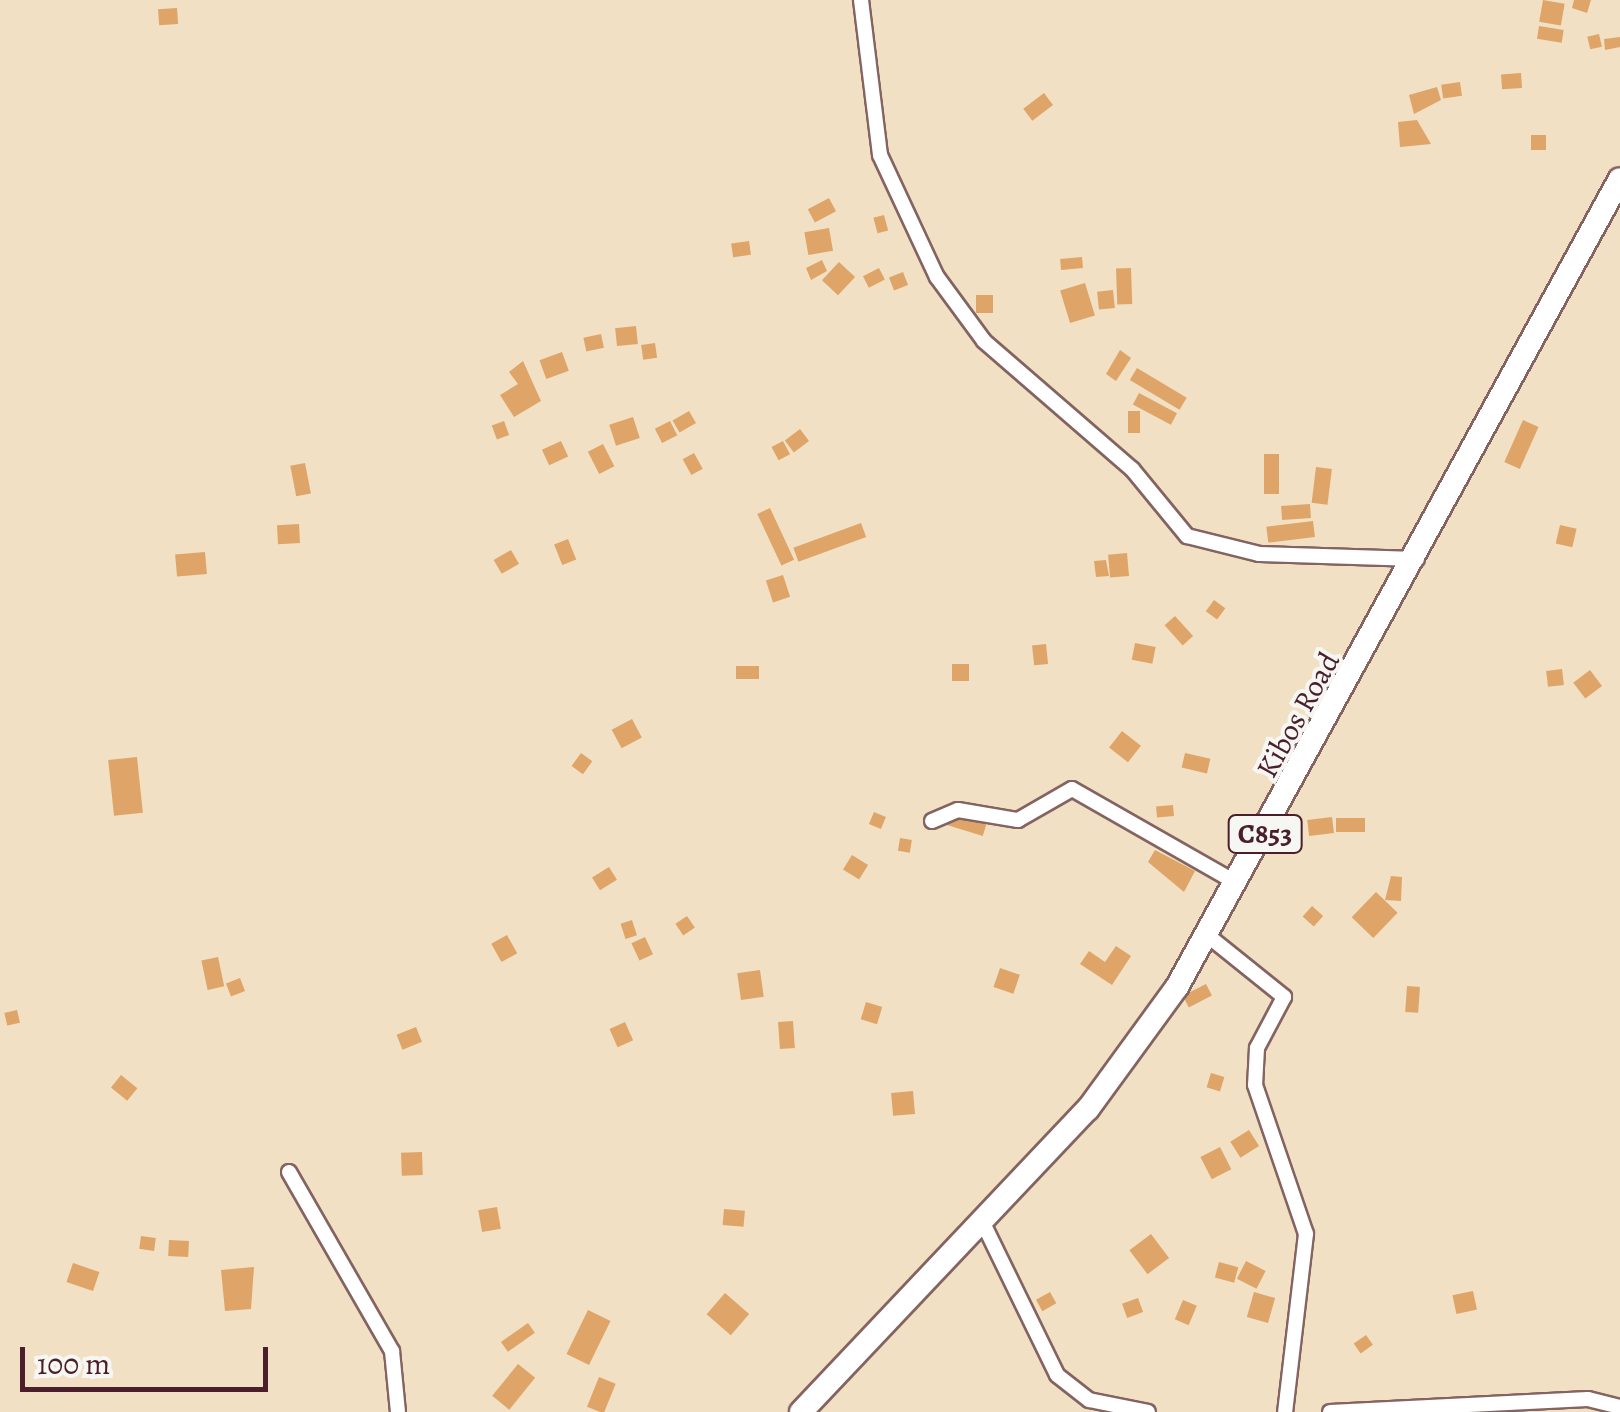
<!DOCTYPE html>
<style>
body{margin:0}
#map{position:relative;width:1620px;height:1412px;overflow:hidden;background:#f1e0c4;font-family:Alegreya,serif}
div>[style]{position:absolute}
.building>*{inset:0;background:#dfa468;transform-origin:0 0}
.roads{filter:drop-shadow(2px 0 #846361) drop-shadow(-2px 0 #846361) drop-shadow(0 2px #846361) drop-shadow(0 -2px #846361)}
.minor>*{height:14px;margin:-7px;padding:0 7px;transform-origin:7px;border-radius:7px;background:#fff}
.primary>*{height:22px;margin:-11px;padding:0 11px;transform-origin:11px;border-radius:11px;background:#fff}
span{translate:-50% -50%;white-space:nowrap;text-align:center;line-height:1.15;-webkit-text-stroke:8px #f6f6f2;paint-order:stroke}
.shield-label span{padding:2px 8px;background:#f6f6f2;border:2px solid;border-radius:8px;-webkit-text-stroke-width:0}
.shield-label{font-size:28px;color:#4a1f2b;font-weight:700}
.street-label{font-size:30px;color:#4a1f2b}
.scale{position:absolute;left:20px;top:1347px;width:248px;height:45px;box-sizing:border-box;border:5px solid #4a1f2b;border-top:0;padding-left:12px;font-size:30px;line-height:35px;white-space:nowrap;color:#4a1f2b;-webkit-text-stroke:8px #f6f6f2;paint-order:stroke}
</style>
<div id="map">
<div class="building">
<div style="left:1543px;top:0;width:22px;height:22px;rotate:10deg"></div>
<div style="clip-path:polygon(1574px 0,1591px 0,1587px 13px,1572px 8px)"></div>
<div style="left:177px;top:8px;width:16px;height:19px;rotate:86deg"></div>
<div style="left:1539px;top:26px;width:25px;height:13px;rotate:9deg"></div>
<div style="left:1599px;top:34px;width:13px;height:12px;rotate:77deg"></div>
<div style="clip-path:polygon(1620px 37px,1620px 47px,1605px 50px,1604px 39px)"></div>
<div style="left:1521px;top:73px;width:15px;height:20px;rotate:86deg"></div>
<div style="left:1460px;top:82px;width:14px;height:19px;rotate:82deg"></div>
<div style="clip-path:polygon(1437px 87px,1441px 100px,1414px 114px,1409px 95px)"></div>
<div style="left:1044px;top:93px;width:15px;height:26px;rotate:53deg"></div>
<div style="clip-path:polygon(1417px 120px,1431px 144px,1400px 147px,1398px 122px)"></div>
<div style="left:1531px;top:135px;width:15px;height:15px"></div>
<div style="left:829px;top:198px;width:15px;height:24px;rotate:62deg"></div>
<div style="left:884px;top:215px;width:16px;height:11px;rotate:75deg"></div>
<div style="left:829px;top:228px;width:23px;height:25px;rotate:80deg"></div>
<div style="left:749px;top:241px;width:14px;height:18px;rotate:82deg"></div>
<div style="left:1082px;top:257px;width:11px;height:22px;rotate:85deg"></div>
<div style="clip-path:polygon(822px 260px,827px 271px,811px 280px,806px 268px)"></div>
<div style="left:839px;top:262px;width:22px;height:25px;rotate:43deg"></div>
<div style="left:879px;top:268px;width:13px;height:18px;rotate:63deg"></div>
<div style="left:1131px;top:268px;width:36px;height:15px;rotate:88deg"></div>
<div style="left:903px;top:272px;width:14px;height:15px;rotate:69deg"></div>
<div style="left:1085px;top:283px;width:34px;height:26px;rotate:73deg"></div>
<div style="left:1113px;top:290px;width:18px;height:16px;rotate:84deg"></div>
<div style="left:976px;top:295px;width:17px;height:18px"></div>
<div style="left:636px;top:326px;width:18px;height:21px;rotate:84deg"></div>
<div style="left:601px;top:334px;width:14px;height:18px;rotate:78deg"></div>
<div style="left:655px;top:343px;width:15px;height:14px;rotate:82deg"></div>
<div style="clip-path:polygon(1120px 350px,1131px 358px,1116px 381px,1106px 374px)"></div>
<div style="left:562px;top:352px;width:20px;height:24px;rotate:70deg"></div>
<div style="clip-path:polygon(523px 361px,541px 401px,514px 417px,500px 395px,518px 384px,509px 372px)"></div>
<div style="left:1137px;top:368px;width:58px;height:14px;rotate:31deg"></div>
<div style="left:1139px;top:393px;width:43px;height:13px;rotate:28deg"></div>
<div style="left:689px;top:411px;width:14px;height:19px;rotate:60deg"></div>
<div style="left:1128px;top:411px;width:12px;height:22px"></div>
<div style="left:633px;top:417px;width:22px;height:25px;rotate:72deg"></div>
<div style="left:1523px;top:420px;width:17px;height:46px;rotate:24deg"></div>
<div style="left:504px;top:421px;width:15px;height:13px;rotate:70deg"></div>
<div style="left:670px;top:421px;width:16px;height:17px;rotate:63deg"></div>
<div style="left:800px;top:429px;width:15px;height:19px;rotate:53deg"></div>
<div style="left:561px;top:441px;width:17px;height:21px;rotate:65deg"></div>
<div style="left:783px;top:441px;width:15px;height:13px;rotate:62deg"></div>
<div style="left:603px;top:444px;width:25px;height:17px;rotate:63deg"></div>
<div style="left:694px;top:453px;width:18px;height:13px;rotate:61deg"></div>
<div style="left:1264px;top:454px;width:15px;height:40px"></div>
<div style="left:305px;top:463px;width:31px;height:15px;rotate:79deg"></div>
<div style="left:1316px;top:467px;width:16px;height:36px;rotate:7deg"></div>
<div style="left:1310px;top:504px;width:14px;height:29px;rotate:86deg"></div>
<div style="left:770px;top:508px;width:57px;height:14px;rotate:65deg"></div>
<div style="left:1313px;top:521px;width:16px;height:47px;rotate:83deg"></div>
<div style="left:861px;top:523px;width:15px;height:72px;rotate:70deg"></div>
<div style="left:299px;top:524px;width:19px;height:22px;rotate:87deg"></div>
<div style="left:1560px;top:525px;width:17px;height:19px;rotate:13deg"></div>
<div style="left:568px;top:539px;width:22px;height:15px;rotate:68deg"></div>
<div style="left:511px;top:550px;width:16px;height:20px;rotate:60deg"></div>
<div style="left:205px;top:552px;width:22px;height:30px;rotate:85deg"></div>
<div style="left:1127px;top:553px;width:23px;height:19px;rotate:85deg"></div>
<div style="clip-path:polygon(1106px 560px,1109px 576px,1096px 577px,1094px 561px)"></div>
<div style="left:783px;top:575px;width:23px;height:18px;rotate:72deg"></div>
<div style="left:1214px;top:600px;width:14px;height:14px;rotate:36deg"></div>
<div style="left:1175px;top:616px;width:27px;height:14px;rotate:48deg"></div>
<div style="left:1135px;top:643px;width:21px;height:17px;rotate:11deg"></div>
<div style="left:1046px;top:644px;width:20px;height:14px;rotate:84deg"></div>
<div style="left:952px;top:664px;width:17px;height:17px"></div>
<div style="left:759px;top:666px;width:13px;height:23px;rotate:90deg"></div>
<div style="left:1562px;top:669px;width:16px;height:16px;rotate:83deg"></div>
<div style="left:1590px;top:670px;width:20px;height:21px;rotate:53deg"></div>
<div style="left:632px;top:719px;width:21px;height:23px;rotate:62deg"></div>
<div style="left:1122px;top:731px;width:24px;height:21px;rotate:38deg"></div>
<div style="left:581px;top:753px;width:14px;height:16px;rotate:36deg"></div>
<div style="left:1185px;top:753px;width:26px;height:15px;rotate:13deg"></div>
<div style="left:137px;top:757px;width:56px;height:29px;rotate:84deg"></div>
<div style="left:1173px;top:805px;width:11px;height:17px;rotate:85deg"></div>
<div style="left:874px;top:812px;width:13px;height:13px;rotate:23deg"></div>
<div style="left:949px;top:813px;width:39px;height:12px;rotate:17deg"></div>
<div style="left:1332px;top:817px;width:16px;height:25px;rotate:83deg"></div>
<div style="left:1365px;top:818px;width:14px;height:29px;rotate:90deg"></div>
<div style="left:900px;top:838px;width:12px;height:13px;rotate:9deg"></div>
<div style="clip-path:polygon(1155px 850px,1195px 871px,1184px 892px,1148px 862px)"></div>
<div style="left:852px;top:855px;width:19px;height:17px;rotate:32deg"></div>
<div style="left:609px;top:867px;width:15px;height:20px;rotate:58deg"></div>
<div style="clip-path:polygon(1391px 876px,1402px 877px,1401px 901px,1385px 900px)"></div>
<div style="left:1376px;top:892px;width:30px;height:35px;rotate:44deg"></div>
<div style="left:1312px;top:906px;width:15px;height:14px;rotate:42deg"></div>
<div style="left:687px;top:916px;width:14px;height:14px;rotate:56deg"></div>
<div style="left:632px;top:920px;width:16px;height:12px;rotate:72deg"></div>
<div style="left:507px;top:935px;width:21px;height:18px;rotate:61deg"></div>
<div style="left:645px;top:937px;width:19px;height:15px;rotate:65deg"></div>
<div style="clip-path:polygon(1116px 946px,1131px 956px,1112px 985px,1080px 964px,1089px 951px,1105px 962px)"></div>
<div style="left:218px;top:957px;width:30px;height:17px;rotate:78deg"></div>
<div style="left:1000px;top:968px;width:21px;height:20px;rotate:19deg"></div>
<div style="left:760px;top:970px;width:27px;height:23px;rotate:82deg"></div>
<div style="left:240px;top:978px;width:14px;height:15px;rotate:69deg"></div>
<div style="left:1206px;top:984px;width:13px;height:26px;rotate:63deg"></div>
<div style="left:1407px;top:986px;width:13px;height:26px;rotate:4deg"></div>
<div style="left:866px;top:1002px;width:17px;height:18px;rotate:17deg"></div>
<div style="left:17px;top:1010px;width:13px;height:13px;rotate:77deg"></div>
<div style="left:793px;top:1021px;width:27px;height:15px;rotate:86deg"></div>
<div style="left:625px;top:1022px;width:20px;height:17px;rotate:66deg"></div>
<div style="left:416px;top:1027px;width:16px;height:21px;rotate:68deg"></div>
<div style="left:1211px;top:1073px;width:14px;height:15px;rotate:17deg"></div>
<div style="left:121px;top:1075px;width:21px;height:16px;rotate:39deg"></div>
<div style="left:913px;top:1091px;width:23px;height:22px;rotate:85deg"></div>
<div style="left:1249px;top:1130px;width:19px;height:22px;rotate:58deg"></div>
<div style="left:1220px;top:1147px;width:25px;height:22px;rotate:63deg"></div>
<div style="left:422px;top:1152px;width:23px;height:21px;rotate:88deg"></div>
<div style="left:497px;top:1207px;width:22px;height:19px;rotate:80deg"></div>
<div style="left:724px;top:1209px;width:21px;height:16px;rotate:5deg"></div>
<div style="left:1151px;top:1234px;width:30px;height:27px;rotate:53deg"></div>
<div style="left:141px;top:1236px;width:15px;height:13px;rotate:8deg"></div>
<div style="left:169px;top:1240px;width:20px;height:16px;rotate:3deg"></div>
<div style="left:1246px;top:1261px;width:22px;height:20px;rotate:27deg"></div>
<div style="left:1219px;top:1262px;width:20px;height:16px;rotate:15deg"></div>
<div style="left:73px;top:1263px;width:28px;height:20px;rotate:19deg"></div>
<div style="clip-path:polygon(254px 1267px,251px 1309px,225px 1311px,221px 1270px)"></div>
<div style="left:1473px;top:1291px;width:19px;height:21px;rotate:78deg"></div>
<div style="left:1050px;top:1292px;width:13px;height:16px;rotate:61deg"></div>
<div style="left:1254px;top:1292px;width:22px;height:26px;rotate:16deg"></div>
<div style="left:725px;top:1293px;width:32px;height:28px;rotate:41deg"></div>
<div style="left:1138px;top:1298px;width:15px;height:17px;rotate:70deg"></div>
<div style="left:1183px;top:1300px;width:15px;height:21px;rotate:23deg"></div>
<div style="left:588px;top:1310px;width:25px;height:49px;rotate:26deg"></div>
<div style="left:528px;top:1323px;width:12px;height:33px;rotate:55deg"></div>
<div style="left:1366px;top:1335px;width:12px;height:15px;rotate:55deg"></div>
<div style="left:518px;top:1364px;width:22px;height:41px;rotate:39deg"></div>
<div style="left:599px;top:1377px;width:18px;height:32px;rotate:22deg"></div>
</div>
<div class="roads">
<div class="minor">
<div style="left:861px;top:0;width:156px;rotate:83deg"></div>
<div style="left:880px;top:155px;width:135px;rotate:65deg"></div>
<div style="left:937px;top:277px;width:79px;rotate:53.7deg"></div>
<div style="left:984px;top:341px;width:196px;rotate:40.9deg"></div>
<div style="left:1132px;top:469px;width:87px;rotate:50.6deg"></div>
<div style="left:1187px;top:536px;width:74px;rotate:14deg"></div>
<div style="left:1259px;top:554px;width:158px;rotate:1.8deg"></div>
<div style="left:932px;top:821px;width:28px;rotate:-23deg"></div>
<div style="left:958px;top:810px;width:61px;rotate:9.5deg"></div>
<div style="left:1018px;top:820px;width:62px;rotate:-29.9deg"></div>
<div style="left:1072px;top:789px;width:190px;rotate:29.7deg"></div>
<div style="left:1207px;top:935px;width:99px;rotate:38.8deg"></div>
<div style="left:1284px;top:997px;width:58px;rotate:117.9deg"></div>
<div style="left:1257px;top:1048px;width:37px;rotate:93deg"></div>
<div style="left:1255px;top:1085px;width:157px;rotate:71.1deg"></div>
<div style="left:1306px;top:1234px;width:179px;rotate:96.7deg"></div>
<div style="left:289px;top:1172px;width:207px;rotate:60.1deg"></div>
<div style="left:392px;top:1351px;width:61px;rotate:84.4deg"></div>
<div style="left:983px;top:1223px;width:169px;rotate:64deg"></div>
<div style="left:1057px;top:1375px;width:41px;rotate:38deg"></div>
<div style="left:1089px;top:1400px;width:60px;rotate:11.5deg"></div>
<div style="left:1330px;top:1412px;width:258px;rotate:-2.9deg"></div>
<div style="left:1588px;top:1399px;width:33px;rotate:14deg"></div>
</div>
<div class="primary">
<div style="left:801px;top:1412px;width:417px;rotate:-46.6deg"></div>
<div style="left:1088px;top:1109px;width:151px;rotate:-53.9deg"></div>
<div style="left:1177px;top:987px;width:921px;rotate:-61.27deg"></div>
</div>
</div>
<div class="shield-label">
<span style="left:1265px;top:834px">C853</span>
</div>
<div class="street-label">
<span style="left:1298px;top:715px;rotate:-61deg">Kibos Road</span>
</div>
<div class="scale">100 m</div>
</div>
